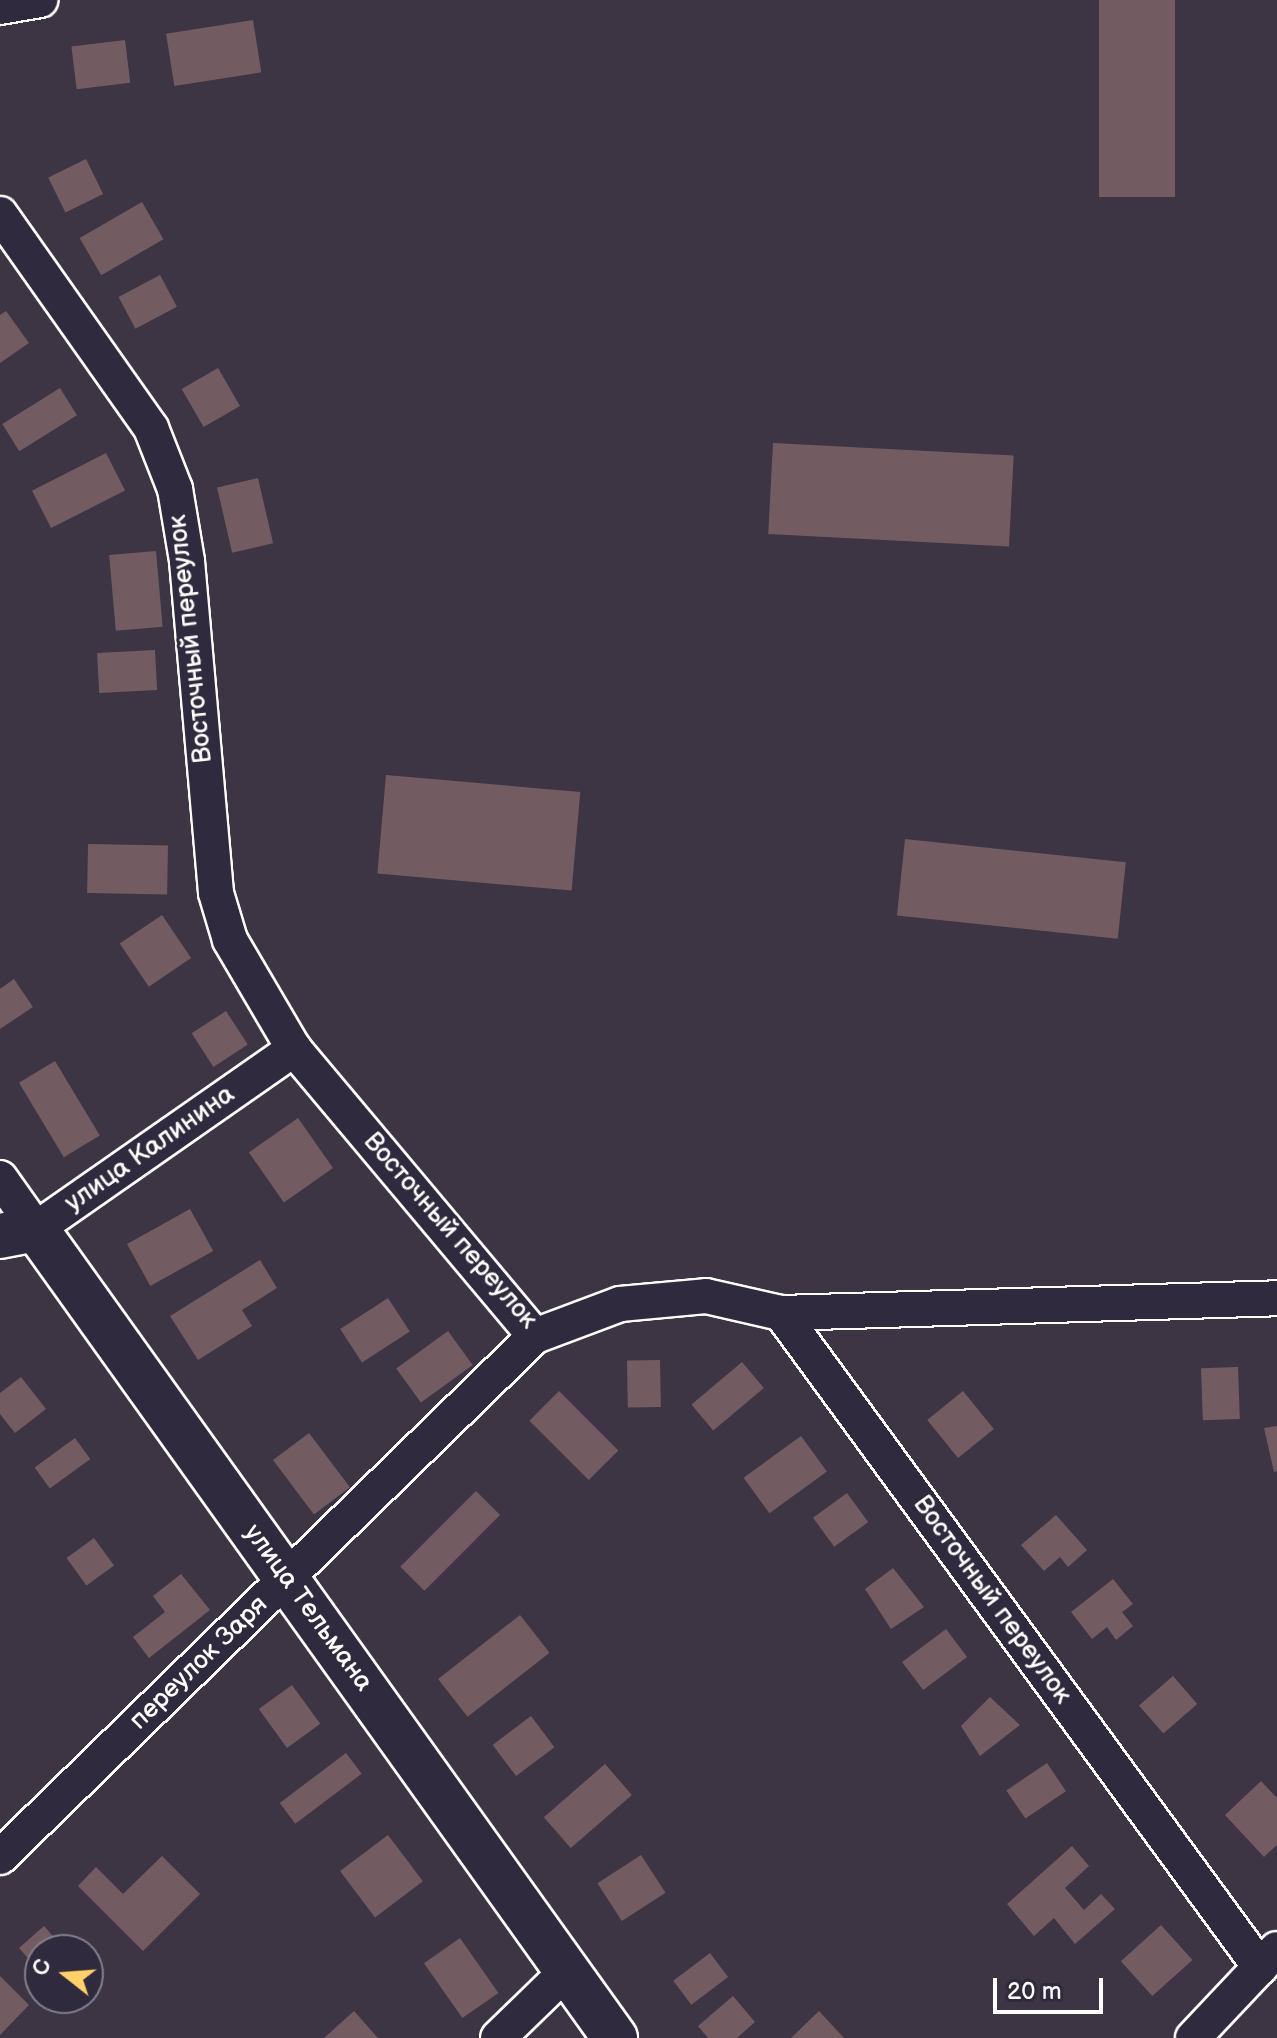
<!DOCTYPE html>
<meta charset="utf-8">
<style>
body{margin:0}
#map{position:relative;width:1277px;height:2038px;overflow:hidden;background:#3d3444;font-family:"Balsamiq Sans",sans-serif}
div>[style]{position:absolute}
.building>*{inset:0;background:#735c61;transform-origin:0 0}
.roads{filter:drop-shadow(2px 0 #fff) drop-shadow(-2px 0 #fff) drop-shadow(0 2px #fff) drop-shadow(0 -2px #fff)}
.street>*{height:34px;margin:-17px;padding:0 17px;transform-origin:17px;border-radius:17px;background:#2f2a3d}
.secondary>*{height:44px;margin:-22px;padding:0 22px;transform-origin:22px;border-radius:22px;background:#2f2a3d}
span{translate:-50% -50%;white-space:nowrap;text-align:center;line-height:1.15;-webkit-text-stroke:6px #2f2a3d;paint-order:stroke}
.street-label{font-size:26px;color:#fff}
.north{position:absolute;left:24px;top:1934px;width:80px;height:80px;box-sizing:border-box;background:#2f2a3d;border:2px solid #827f8b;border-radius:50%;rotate:287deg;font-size:22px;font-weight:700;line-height:32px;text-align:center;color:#fff}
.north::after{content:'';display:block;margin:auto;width:28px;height:36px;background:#ffd166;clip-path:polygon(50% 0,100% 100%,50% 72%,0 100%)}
.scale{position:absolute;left:993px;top:1978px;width:110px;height:36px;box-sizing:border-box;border:4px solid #fff;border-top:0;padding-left:10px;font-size:24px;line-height:28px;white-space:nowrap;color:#fff;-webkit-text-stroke:6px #2f2a3d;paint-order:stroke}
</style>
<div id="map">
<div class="building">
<div style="left:1099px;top:0;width:76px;height:197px"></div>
<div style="left:253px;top:20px;width:53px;height:88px;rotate:81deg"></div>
<div style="left:125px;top:40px;width:43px;height:54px;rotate:83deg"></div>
<div style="left:86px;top:159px;width:39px;height:42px;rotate:64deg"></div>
<div style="left:142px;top:202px;width:43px;height:72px;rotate:60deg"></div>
<div style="left:160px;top:275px;width:36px;height:47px;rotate:62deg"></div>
<div style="clip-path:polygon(6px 311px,29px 343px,0 363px,0 315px)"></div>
<div style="left:218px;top:368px;width:44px;height:42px;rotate:60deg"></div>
<div style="left:60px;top:388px;width:32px;height:68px;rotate:58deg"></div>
<div style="left:773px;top:443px;width:241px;height:91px;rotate:3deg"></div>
<div style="left:106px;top:453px;width:42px;height:83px;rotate:63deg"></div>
<div style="left:258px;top:478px;width:67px;height:42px;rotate:77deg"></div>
<div style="left:156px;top:551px;width:76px;height:47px;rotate:85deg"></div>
<div style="left:155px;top:650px;width:40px;height:58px;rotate:87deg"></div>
<div style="left:386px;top:775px;width:195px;height:99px;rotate:5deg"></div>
<div style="left:905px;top:839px;width:222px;height:77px;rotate:6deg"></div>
<div style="left:88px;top:844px;width:80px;height:49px;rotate:1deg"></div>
<div style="left:162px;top:915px;width:52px;height:51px;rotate:56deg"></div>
<div style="clip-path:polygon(14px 979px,33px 1007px,0 1029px,0 989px)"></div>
<div style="left:226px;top:1011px;width:40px;height:41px;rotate:57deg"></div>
<div style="left:55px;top:1061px;width:87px;height:42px;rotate:59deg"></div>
<div style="left:298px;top:1118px;width:61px;height:60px;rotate:55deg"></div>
<div style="left:190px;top:1209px;width:48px;height:72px;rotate:61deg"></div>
<div style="clip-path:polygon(260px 1260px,277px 1288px,242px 1310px,252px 1326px,198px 1360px,170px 1316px)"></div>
<div style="left:388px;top:1298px;width:40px;height:57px;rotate:57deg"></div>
<div style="left:448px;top:1331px;width:42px;height:64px;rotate:54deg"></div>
<div style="left:660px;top:1360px;width:47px;height:33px;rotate:89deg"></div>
<div style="left:742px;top:1362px;width:34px;height:66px;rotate:50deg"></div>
<div style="left:1238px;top:1367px;width:52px;height:37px;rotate:88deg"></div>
<div style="clip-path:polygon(21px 1377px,46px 1409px,15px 1433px,0 1414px,0 1393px)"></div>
<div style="left:559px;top:1391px;width:84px;height:42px;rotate:45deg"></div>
<div style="left:963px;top:1391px;width:49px;height:46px;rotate:51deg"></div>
<div style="clip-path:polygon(1277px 1426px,1277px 1471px,1274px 1472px,1264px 1428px)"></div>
<div style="left:309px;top:1433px;width:68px;height:45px;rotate:53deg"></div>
<div style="left:801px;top:1436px;width:44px;height:71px;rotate:54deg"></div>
<div style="left:75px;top:1438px;width:26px;height:50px;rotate:54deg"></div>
<div style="left:476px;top:1491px;width:34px;height:107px;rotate:45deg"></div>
<div style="left:847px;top:1493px;width:36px;height:42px;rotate:54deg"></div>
<div style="clip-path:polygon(1056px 1515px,1087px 1550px,1068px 1567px,1060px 1557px,1044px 1571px,1021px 1545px)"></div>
<div style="left:94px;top:1538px;width:34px;height:34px;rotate:54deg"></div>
<div style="clip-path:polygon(893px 1568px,924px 1607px,891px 1629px,865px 1589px)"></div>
<div style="clip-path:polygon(181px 1574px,210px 1610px,149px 1658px,133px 1637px,165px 1612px,153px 1596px)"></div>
<div style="clip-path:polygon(1113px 1579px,1133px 1604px,1122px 1612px,1133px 1626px,1116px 1640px,1107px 1627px,1092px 1639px,1071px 1612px)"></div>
<div style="left:520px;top:1615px;width:48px;height:104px;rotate:52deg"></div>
<div style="left:946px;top:1629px;width:35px;height:55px;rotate:53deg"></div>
<div style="left:1173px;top:1676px;width:37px;height:45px;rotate:49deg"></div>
<div style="left:292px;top:1685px;width:48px;height:41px;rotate:54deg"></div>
<div style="clip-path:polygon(990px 1697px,1020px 1725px,980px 1756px,961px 1726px)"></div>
<div style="left:531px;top:1716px;width:39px;height:48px;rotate:53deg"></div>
<div style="left:346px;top:1753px;width:26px;height:83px;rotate:53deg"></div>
<div style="left:1047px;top:1763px;width:34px;height:49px;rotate:56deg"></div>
<div style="left:605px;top:1764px;width:41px;height:81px;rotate:49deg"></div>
<div style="clip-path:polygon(1261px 1781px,1277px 1798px,1277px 1845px,1264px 1857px,1225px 1815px)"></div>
<div style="left:388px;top:1835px;width:58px;height:60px;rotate:53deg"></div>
<div style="clip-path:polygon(1072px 1846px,1089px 1866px,1065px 1888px,1084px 1910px,1101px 1894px,1115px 1909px,1075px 1944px,1054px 1918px,1034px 1936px,1007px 1904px)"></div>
<div style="left:641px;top:1855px;width:45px;height:52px;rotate:57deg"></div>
<div style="clip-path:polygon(162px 1856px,200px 1894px,143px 1951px,78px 1886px,96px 1867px,123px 1894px)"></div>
<div style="left:1161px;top:1925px;width:47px;height:54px;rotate:48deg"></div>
<div style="clip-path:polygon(44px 1926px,65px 1950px,40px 1950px,40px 1972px,19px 1948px)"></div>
<div style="left:460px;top:1938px;width:67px;height:44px;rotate:55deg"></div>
<div style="left:710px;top:1953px;width:30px;height:46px;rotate:53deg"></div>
<div style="clip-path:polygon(0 1976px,29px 2005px,0 2035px)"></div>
<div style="clip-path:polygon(733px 1996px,755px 2022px,737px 2038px,708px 2038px,698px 2026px)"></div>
<div style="clip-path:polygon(354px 2011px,378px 2038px,324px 2038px)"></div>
<div style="clip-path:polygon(819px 2011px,844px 2038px,791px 2038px)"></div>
</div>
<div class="roads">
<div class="street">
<div style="left:0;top:7px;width:41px;rotate:-9.9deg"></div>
<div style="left:0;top:214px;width:262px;rotate:54.8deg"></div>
<div style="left:151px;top:428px;width:66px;rotate:68.5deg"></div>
<div style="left:175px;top:489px;width:73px;rotate:80.5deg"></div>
<div style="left:187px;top:561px;width:333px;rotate:85deg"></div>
<div style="left:216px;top:893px;width:49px;rotate:73.4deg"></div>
<div style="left:230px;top:940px;width:126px;rotate:59.6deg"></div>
<div style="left:294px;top:1049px;width:375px;rotate:50deg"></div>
<div style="left:0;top:1178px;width:62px;rotate:54.8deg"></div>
<div style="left:36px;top:1229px;width:315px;rotate:-34.9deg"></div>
<div style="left:781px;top:1313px;width:811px;rotate:53.78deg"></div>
<div style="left:0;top:1857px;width:747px;rotate:-44.24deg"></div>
<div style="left:535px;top:1336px;width:91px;rotate:-20.6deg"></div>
<div style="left:620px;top:1304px;width:86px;rotate:-5.3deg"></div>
<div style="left:706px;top:1296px;width:77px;rotate:12.8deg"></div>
<div style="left:781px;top:1313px;width:496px;rotate:-1.7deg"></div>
<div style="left:498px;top:2038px;width:99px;rotate:-44.2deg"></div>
<div style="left:1193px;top:2038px;width:122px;rotate:-46.7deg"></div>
</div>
<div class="secondary">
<div style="left:0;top:1236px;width:37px;rotate:-11deg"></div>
<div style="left:36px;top:1229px;width:995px;rotate:54.41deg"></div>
</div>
</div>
<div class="street-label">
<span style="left:191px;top:639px;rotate:-96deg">Восточный переулок</span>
<span style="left:150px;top:1149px;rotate:-35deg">улица Калинина</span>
<span style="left:450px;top:1231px;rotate:49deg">Восточный переулок</span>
<span style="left:992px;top:1600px;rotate:54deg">Восточный переулок</span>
<span style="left:308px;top:1608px;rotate:54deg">улица Тельмана</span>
<span style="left:199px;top:1663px;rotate:-44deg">переулок Заря</span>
</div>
<div class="north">С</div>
<div class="scale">20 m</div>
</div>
